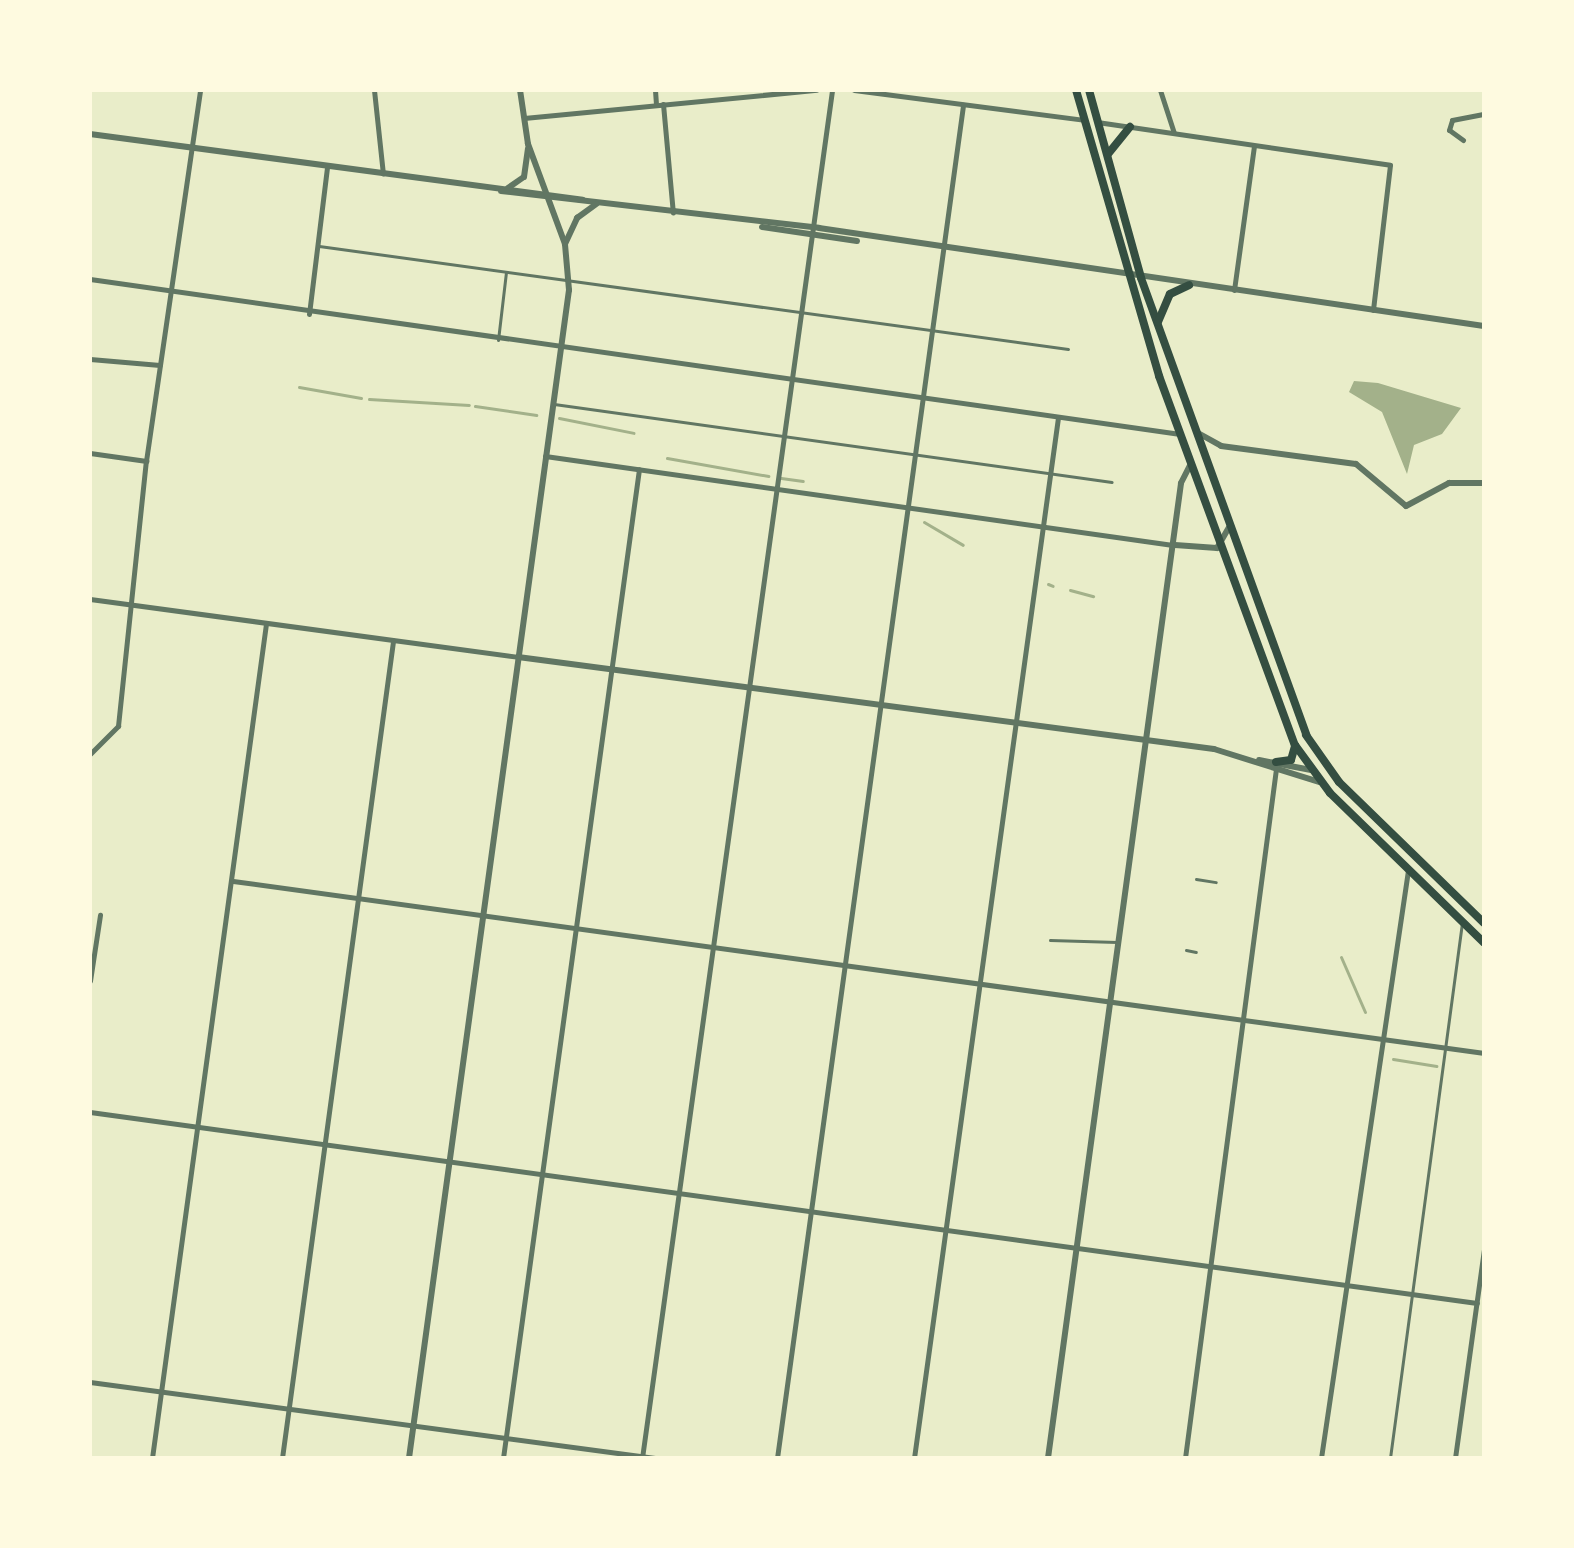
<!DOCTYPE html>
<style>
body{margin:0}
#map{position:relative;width:1574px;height:1548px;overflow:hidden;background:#e9edc9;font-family:Mulish,sans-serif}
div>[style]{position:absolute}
.water>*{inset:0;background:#a3b18a}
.stream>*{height:3px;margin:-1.5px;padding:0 1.5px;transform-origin:1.5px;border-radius:1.5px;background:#a3b18a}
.service>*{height:3px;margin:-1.5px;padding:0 1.5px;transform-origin:1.5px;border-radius:1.5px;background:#617663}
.minor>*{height:5px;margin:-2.5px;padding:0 2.5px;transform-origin:2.5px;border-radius:2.5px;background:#617663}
.tertiary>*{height:6px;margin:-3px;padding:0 3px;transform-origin:3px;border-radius:3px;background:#617663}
.primary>*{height:8px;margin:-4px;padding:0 4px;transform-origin:4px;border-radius:4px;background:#344e41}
span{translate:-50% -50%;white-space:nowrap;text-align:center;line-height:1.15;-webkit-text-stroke:6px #fefae0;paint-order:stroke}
.frame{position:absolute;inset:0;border:92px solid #fefae0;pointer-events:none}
</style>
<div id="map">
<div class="water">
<div style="clip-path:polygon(1354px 381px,1378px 383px,1461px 408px,1442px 434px,1414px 445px,1407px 474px,1382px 412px,1349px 392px)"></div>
</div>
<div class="stream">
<div style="left:299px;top:387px;width:63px;rotate:10.1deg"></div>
<div style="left:369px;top:399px;width:100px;rotate:3.4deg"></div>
<div style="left:475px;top:406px;width:62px;rotate:8.4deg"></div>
<div style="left:559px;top:418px;width:76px;rotate:11.3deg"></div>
<div style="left:667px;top:458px;width:103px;rotate:10.1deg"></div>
<div style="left:781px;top:478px;width:22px;rotate:8deg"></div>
<div style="left:924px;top:522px;width:45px;rotate:30.5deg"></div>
<div style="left:1048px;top:584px;width:5px;rotate:22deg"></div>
<div style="left:1070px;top:590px;width:24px;rotate:15deg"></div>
<div style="left:1341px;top:957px;width:60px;rotate:66.4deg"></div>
<div style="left:1393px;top:1059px;width:44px;rotate:9.2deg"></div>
</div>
<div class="service">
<div style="left:319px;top:246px;width:756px;rotate:7.83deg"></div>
<div style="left:498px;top:340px;width:68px;rotate:-83.3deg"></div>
<div style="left:554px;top:404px;width:563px;rotate:7.96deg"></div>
<div style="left:1196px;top:879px;width:20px;rotate:9deg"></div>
<div style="left:1050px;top:940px;width:67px;rotate:1.7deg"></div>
<div style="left:1186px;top:950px;width:10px;rotate:11deg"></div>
<div style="left:1390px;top:1458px;width:540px;rotate:-82.34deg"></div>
</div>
<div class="minor">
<div style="left:374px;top:90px;width:84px;rotate:83.9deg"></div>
<div style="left:655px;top:90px;width:13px;rotate:86deg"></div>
<div style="left:854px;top:90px;width:232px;rotate:7.4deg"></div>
<div style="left:1160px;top:90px;width:45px;rotate:72deg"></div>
<div style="left:663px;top:104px;width:109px;rotate:84.8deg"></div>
<div style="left:524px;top:118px;width:294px;rotate:-5.5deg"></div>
<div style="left:1097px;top:122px;width:296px;rotate:8.3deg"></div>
<div style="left:1390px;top:165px;width:146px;rotate:96.7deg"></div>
<div style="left:1463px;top:140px;width:17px;rotate:-144deg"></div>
<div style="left:1449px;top:130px;width:10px;rotate:-73deg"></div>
<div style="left:1452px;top:120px;width:33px;rotate:-11deg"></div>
<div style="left:90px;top:279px;width:1101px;rotate:8.09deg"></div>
<div style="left:1234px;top:290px;width:145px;rotate:-82.1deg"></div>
<div style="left:309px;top:314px;width:148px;rotate:-83deg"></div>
<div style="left:90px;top:359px;width:70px;rotate:4.9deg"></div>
<div style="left:90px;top:453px;width:57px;rotate:8.1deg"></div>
<div style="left:545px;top:456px;width:634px;rotate:8.07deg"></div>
<div style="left:90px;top:599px;width:432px;rotate:7.7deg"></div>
<div style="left:90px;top:754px;width:40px;rotate:-45deg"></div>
<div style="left:118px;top:726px;width:266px;rotate:-84deg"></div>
<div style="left:146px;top:461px;width:375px;rotate:-81.7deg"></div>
<div style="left:233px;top:881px;width:1263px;rotate:7.83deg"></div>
<div style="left:90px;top:981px;width:67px;rotate:-81.4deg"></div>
<div style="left:90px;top:1112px;width:1400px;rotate:7.84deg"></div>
<div style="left:90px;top:1382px;width:570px;rotate:7.66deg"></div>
<div style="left:152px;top:1458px;width:842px;rotate:-82.22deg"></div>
<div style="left:282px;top:1458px;width:825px;rotate:-82.26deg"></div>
<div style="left:503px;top:1458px;width:998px;rotate:-82.17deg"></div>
<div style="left:642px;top:1458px;width:1381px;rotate:-82.09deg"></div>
<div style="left:777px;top:1458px;width:1366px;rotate:-82.17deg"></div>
<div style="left:914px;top:1458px;width:1050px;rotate:-82.12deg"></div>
<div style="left:1185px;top:1458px;width:695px;rotate:-82.48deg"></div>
<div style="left:1321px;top:1458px;width:594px;rotate:-81.58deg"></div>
<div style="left:1455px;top:1458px;width:210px;rotate:-82.1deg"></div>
</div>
<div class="tertiary">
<div style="left:90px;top:134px;width:497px;rotate:7.6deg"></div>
<div style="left:508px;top:188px;width:19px;rotate:-35deg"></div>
<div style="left:524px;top:177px;width:29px;rotate:-82deg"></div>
<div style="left:501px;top:191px;width:320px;rotate:6.6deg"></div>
<div style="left:819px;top:228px;width:672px;rotate:8.38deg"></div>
<div style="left:762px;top:227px;width:96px;rotate:8.4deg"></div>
<div style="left:565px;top:244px;width:29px;rotate:-65deg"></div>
<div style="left:577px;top:218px;width:24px;rotate:-36deg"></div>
<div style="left:1198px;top:433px;width:26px;rotate:29deg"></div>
<div style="left:1221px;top:446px;width:136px;rotate:7.6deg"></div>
<div style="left:1356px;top:464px;width:65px;rotate:40deg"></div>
<div style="left:1406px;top:506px;width:49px;rotate:-28.1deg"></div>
<div style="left:1449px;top:483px;width:35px"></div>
<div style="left:1175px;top:545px;width:42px;rotate:4.1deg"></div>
<div style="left:1217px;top:548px;width:24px;rotate:-60deg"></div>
<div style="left:518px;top:657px;width:702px;rotate:7.53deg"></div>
<div style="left:1214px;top:749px;width:110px;rotate:17.4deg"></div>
<div style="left:1259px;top:760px;width:53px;rotate:10.9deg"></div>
<div style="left:409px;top:1458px;width:1179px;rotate:-82.2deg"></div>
<div style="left:569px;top:290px;width:46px;rotate:-95deg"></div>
<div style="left:565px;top:244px;width:107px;rotate:-110.3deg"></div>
<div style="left:528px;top:144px;width:55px;rotate:-98.4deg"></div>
<div style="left:1048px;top:1458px;width:984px;rotate:-82.23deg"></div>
<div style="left:1181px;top:483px;width:22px;rotate:-63deg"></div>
</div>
<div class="primary">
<div style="left:1076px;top:90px;width:298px;rotate:73.8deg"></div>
<div style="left:1159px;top:376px;width:393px;rotate:69.8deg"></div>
<div style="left:1295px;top:745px;width:59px;rotate:53.9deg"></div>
<div style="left:1330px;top:793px;width:215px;rotate:44.2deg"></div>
<div style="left:1089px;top:90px;width:195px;rotate:74.5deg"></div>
<div style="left:1141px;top:278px;width:486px;rotate:70.1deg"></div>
<div style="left:1306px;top:735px;width:57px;rotate:54.9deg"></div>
<div style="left:1339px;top:782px;width:202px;rotate:44.2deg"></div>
<div style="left:1108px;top:154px;width:35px;rotate:-51deg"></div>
<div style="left:1158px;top:322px;width:30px;rotate:-67deg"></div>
<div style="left:1170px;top:294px;width:21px;rotate:-25deg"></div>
<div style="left:1276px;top:762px;width:15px;rotate:-8deg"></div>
<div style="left:1291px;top:760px;width:15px;rotate:-74deg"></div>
</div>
<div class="frame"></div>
</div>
